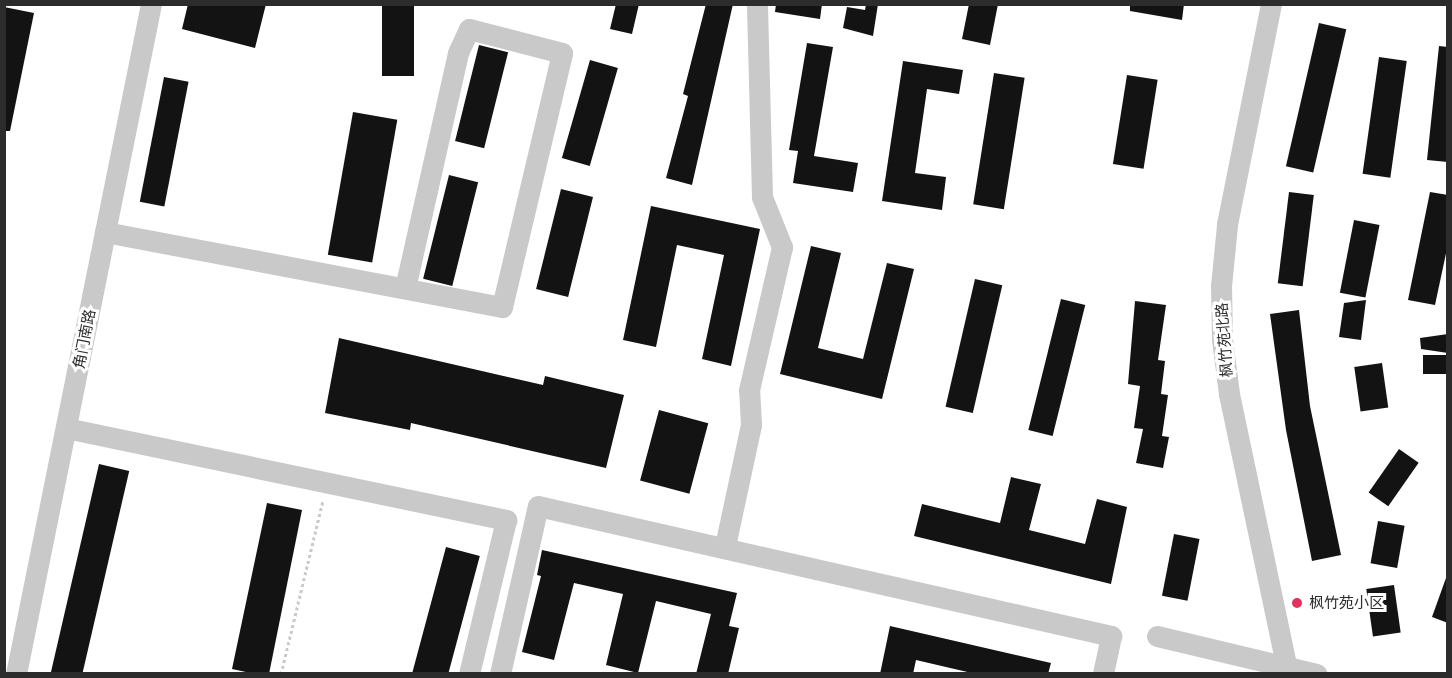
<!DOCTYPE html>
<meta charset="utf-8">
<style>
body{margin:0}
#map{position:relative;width:1452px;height:678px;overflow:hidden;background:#fff;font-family:Helvetica,"Noto Sans SC",sans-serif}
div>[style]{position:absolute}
.building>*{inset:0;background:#131313;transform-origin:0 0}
.path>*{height:3px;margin-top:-1.5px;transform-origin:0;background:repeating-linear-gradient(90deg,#c9c9c9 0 3px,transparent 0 6px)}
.minor>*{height:21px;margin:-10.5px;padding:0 10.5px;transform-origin:10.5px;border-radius:10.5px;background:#c9c9c9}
.dots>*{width:16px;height:16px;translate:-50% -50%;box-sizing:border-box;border:3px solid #fff;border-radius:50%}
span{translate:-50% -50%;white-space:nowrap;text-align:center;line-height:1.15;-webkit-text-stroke:6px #fff;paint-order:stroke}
.street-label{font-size:15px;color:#2c2c2c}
.poi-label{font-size:15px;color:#2c2c2c}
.left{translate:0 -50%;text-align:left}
.frame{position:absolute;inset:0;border:6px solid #2c2c2c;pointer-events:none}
</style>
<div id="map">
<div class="building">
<div style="clip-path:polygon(188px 4px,266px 4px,255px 48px,182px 29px)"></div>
<div style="left:382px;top:4px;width:32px;height:72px"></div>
<div style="clip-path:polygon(616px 4px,639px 4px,632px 34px,610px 29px)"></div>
<div style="clip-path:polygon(706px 4px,733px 4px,692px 185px,666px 178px,688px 96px,683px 94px)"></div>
<div style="clip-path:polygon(776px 4px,822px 4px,820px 19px,775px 12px)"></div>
<div style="clip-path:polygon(866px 4px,878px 4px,873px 36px,843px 28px,847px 7px,865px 10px)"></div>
<div style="clip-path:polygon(969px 4px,998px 4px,990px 45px,962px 39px)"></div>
<div style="clip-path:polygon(1130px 4px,1184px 4px,1182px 20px,1130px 11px)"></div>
<div style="clip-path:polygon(4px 7px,34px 13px,10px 131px,4px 131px)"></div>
<div style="left:1319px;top:23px;width:28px;height:147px;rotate:13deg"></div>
<div style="clip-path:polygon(807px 43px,833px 47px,814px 156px,858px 163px,853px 192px,793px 183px,798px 151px,789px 150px)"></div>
<div style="left:479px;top:45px;width:30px;height:99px;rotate:14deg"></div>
<div style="clip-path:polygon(1439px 46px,1448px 47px,1448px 162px,1427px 160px)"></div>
<div style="left:1379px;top:57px;width:28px;height:118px;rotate:8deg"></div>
<div style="left:590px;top:60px;width:29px;height:102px;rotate:16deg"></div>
<div style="clip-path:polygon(903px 61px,963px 70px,959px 94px,927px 89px,915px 173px,946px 177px,942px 210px,882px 201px)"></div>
<div style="left:994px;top:73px;width:31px;height:133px;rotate:9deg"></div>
<div style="left:1127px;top:75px;width:31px;height:90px;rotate:9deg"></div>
<div style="left:164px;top:77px;width:25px;height:127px;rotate:11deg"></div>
<div style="left:353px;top:112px;width:45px;height:145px;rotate:10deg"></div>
<div style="left:449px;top:175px;width:30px;height:107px;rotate:14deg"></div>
<div style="left:561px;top:189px;width:33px;height:103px;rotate:14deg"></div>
<div style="left:1289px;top:192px;width:25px;height:92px;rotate:7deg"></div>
<div style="clip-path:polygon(1430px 192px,1448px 195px,1448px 244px,1435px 305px,1408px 300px)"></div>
<div style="clip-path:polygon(651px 206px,760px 229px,731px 366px,702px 359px,724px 255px,677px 245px,656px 347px,623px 340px)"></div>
<div style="left:1354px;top:220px;width:26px;height:74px;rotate:11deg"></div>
<div style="clip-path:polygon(811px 246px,841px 253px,818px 348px,863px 359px,887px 263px,914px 269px,882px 399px,780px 374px)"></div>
<div style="left:975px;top:279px;width:28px;height:131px;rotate:13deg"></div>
<div style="left:1061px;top:299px;width:25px;height:135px;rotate:14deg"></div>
<div style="clip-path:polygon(1366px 300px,1361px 340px,1339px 337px,1344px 303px)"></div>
<div style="clip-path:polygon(1135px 301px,1166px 305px,1158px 360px,1165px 361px,1161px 394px,1168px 395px,1162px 436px,1169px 437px,1163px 468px,1136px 463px,1143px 429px,1134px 428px,1140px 386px,1128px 384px)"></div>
<div style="clip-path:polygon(1299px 310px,1310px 406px,1341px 555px,1312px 561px,1286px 430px,1270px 314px)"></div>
<div style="clip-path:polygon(1448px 334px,1448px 353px,1421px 349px,1420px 338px)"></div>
<div style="clip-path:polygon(339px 338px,543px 385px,545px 376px,624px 395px,606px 468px,411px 423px,410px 430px,325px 413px)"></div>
<div style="left:1448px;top:355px;width:19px;height:25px;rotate:90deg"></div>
<div style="left:1382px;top:363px;width:45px;height:28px;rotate:82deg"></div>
<div style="left:659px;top:410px;width:51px;height:73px;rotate:15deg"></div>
<div style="left:1399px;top:449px;width:24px;height:53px;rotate:35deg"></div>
<div style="left:99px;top:464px;width:31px;height:215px;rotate:13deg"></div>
<div style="clip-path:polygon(1011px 477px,1041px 484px,1029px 530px,1085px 544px,1097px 499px,1127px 507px,1111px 584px,914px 536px,922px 504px,1000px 523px)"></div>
<div style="clip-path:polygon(267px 503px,302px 510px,269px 674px,255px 674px,232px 669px)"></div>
<div style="left:1378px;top:521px;width:27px;height:43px;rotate:10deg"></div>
<div style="left:1174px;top:534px;width:26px;height:63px;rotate:11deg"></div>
<div style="left:446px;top:547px;width:35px;height:131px;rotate:15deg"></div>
<div style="clip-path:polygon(542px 550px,737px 593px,729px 626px,739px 628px,728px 674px,696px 674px,711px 614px,656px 601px,638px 673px,606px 665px,623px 594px,574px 583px,554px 660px,522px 652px,541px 576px,537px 575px)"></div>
<div style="clip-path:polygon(1446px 578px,1448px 578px,1448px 623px,1432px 617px)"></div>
<div style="left:1394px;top:585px;width:48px;height:28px;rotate:82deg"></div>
<div style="clip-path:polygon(890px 626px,1051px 663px,1048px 674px,976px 674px,916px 660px,913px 674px,880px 674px)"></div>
</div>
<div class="path">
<div style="left:281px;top:674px;width:179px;rotate:-76.4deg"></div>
</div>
<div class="minor">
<div style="left:1271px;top:4px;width:225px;rotate:101.3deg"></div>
<div style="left:1227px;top:225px;width:61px;rotate:95.6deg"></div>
<div style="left:1221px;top:286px;width:53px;rotate:88.9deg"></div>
<div style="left:1222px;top:339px;width:55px;rotate:82.7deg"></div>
<div style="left:1229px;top:394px;width:286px;rotate:78.1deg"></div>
<div style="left:105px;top:232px;width:404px;rotate:10.7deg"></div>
<div style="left:502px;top:307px;width:261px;rotate:-76.7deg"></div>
<div style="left:562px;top:53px;width:96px;rotate:-165.5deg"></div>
<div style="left:469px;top:29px;width:26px;rotate:115deg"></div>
<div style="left:458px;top:53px;width:241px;rotate:102.7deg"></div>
<div style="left:66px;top:428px;width:450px;rotate:11.8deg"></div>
<div style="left:506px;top:520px;width:158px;rotate:103.5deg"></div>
<div style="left:725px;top:546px;width:124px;rotate:-77.9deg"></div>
<div style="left:751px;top:425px;width:35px;rotate:-93deg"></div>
<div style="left:749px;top:390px;width:147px;rotate:-77deg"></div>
<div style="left:782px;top:247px;width:54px;rotate:-111.8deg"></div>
<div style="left:762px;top:197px;width:193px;rotate:-91.5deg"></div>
<div style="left:1157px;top:636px;width:164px;rotate:13.4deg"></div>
<div style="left:16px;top:674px;width:683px;rotate:-78.61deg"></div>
<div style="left:500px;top:674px;width:172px;rotate:-77.3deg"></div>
<div style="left:538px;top:506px;width:588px;rotate:12.78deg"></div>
<div style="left:1111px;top:636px;width:39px;rotate:102deg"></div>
</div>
<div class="dots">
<div style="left:1297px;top:603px;background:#e1315c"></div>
</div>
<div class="street-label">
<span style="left:84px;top:339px;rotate:-79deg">角门南路</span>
<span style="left:1224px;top:340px;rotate:-94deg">枫竹苑北路</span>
</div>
<div class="poi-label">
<span class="left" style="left:1309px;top:603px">枫竹苑小区</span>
</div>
<div class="frame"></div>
</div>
